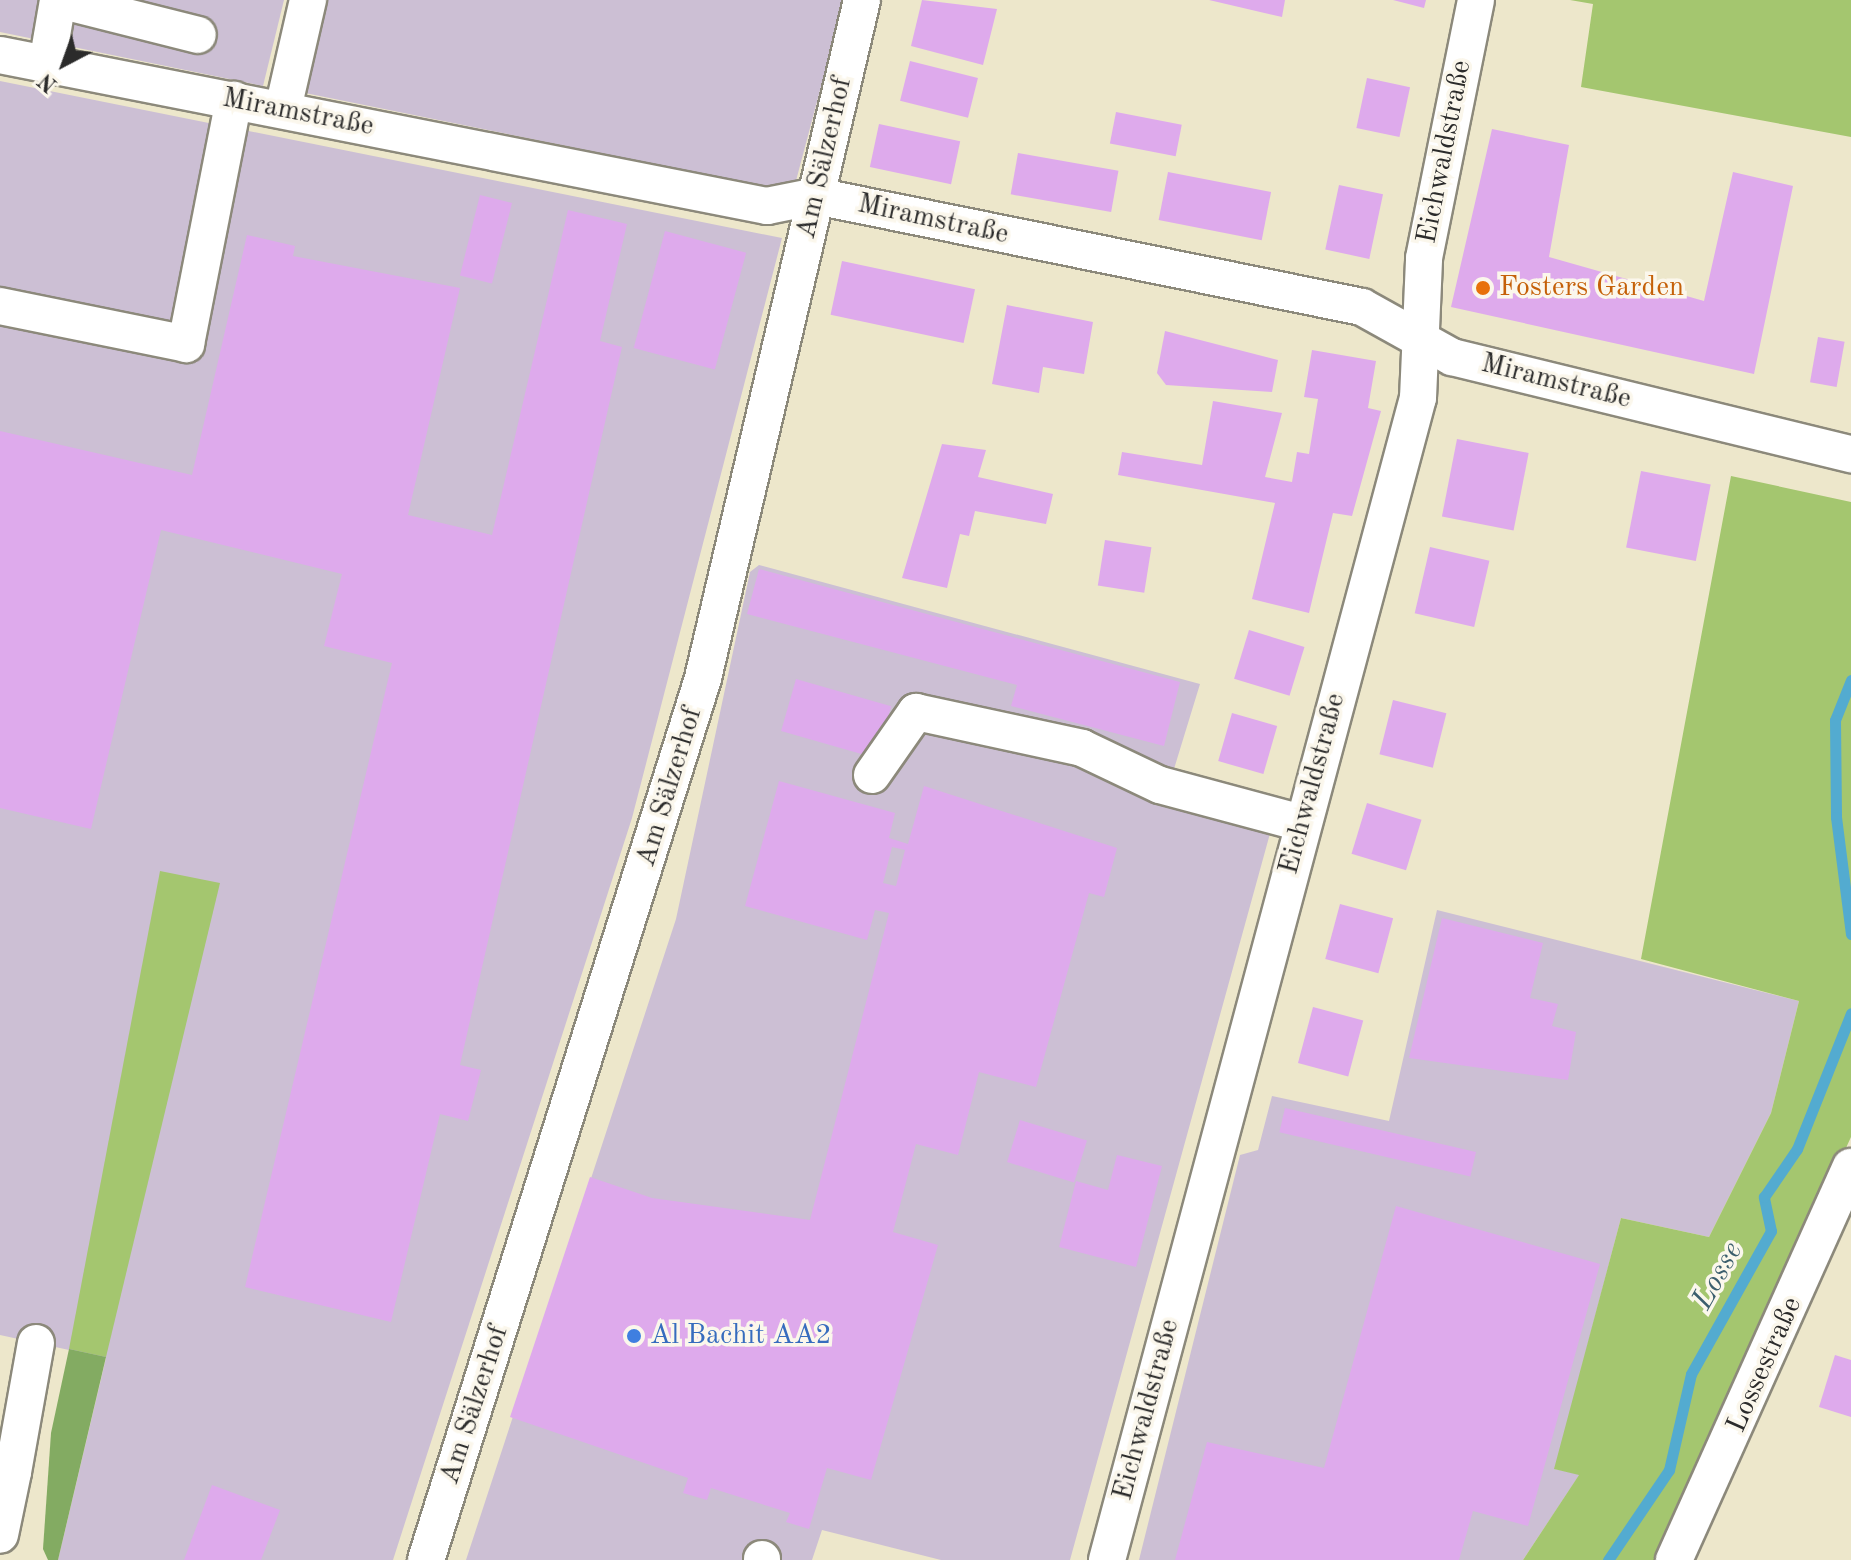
<!DOCTYPE html>
<meta charset="utf-8">
<style>
body{margin:0}
#map{position:relative;width:1851px;height:1560px;overflow:hidden;background:#ede7cb;font-family:"Old Standard TT",serif}
div>[style]{position:absolute}
.industrial>*{inset:0;background:#ccbfd4}
.green>*{inset:0;background:#a4c66f}
.forest>*{inset:0;background:#83ab62}
.stream>*{height:11px;margin:-5.5px;padding:0 5.5px;transform-origin:5.5px;border-radius:5.5px;background:#53abd0}
.building>*{inset:0;background:#deaaec;transform-origin:0 0}
.roads{filter:drop-shadow(2px 0 #8c897b) drop-shadow(-2px 0 #8c897b) drop-shadow(0 2px #8c897b) drop-shadow(0 -2px #8c897b)}
.minor>*{height:36px;margin:-18px;padding:0 18px;transform-origin:18px;border-radius:18px;background:#fff}
.dots>*{width:22px;height:22px;translate:-50% -50%;box-sizing:border-box;border:4px solid #fbf7ec;border-radius:50%}
span{translate:-50% -50%;white-space:nowrap;text-align:center;line-height:1.15;-webkit-text-stroke:7px #fbf7ec;paint-order:stroke}
.street-label{font-size:28px;color:#2b2b2b}
.food-label{font-size:28px;color:#c56008}
.left{translate:0 -50%;text-align:left}
.shop-label{font-size:28px;color:#366cbe}
.water-label{font-size:30px;color:#3b5e6d;font-style:italic}
.north{position:absolute;left:24px;top:24px;width:80px;height:80px;-webkit-text-stroke:6px #fbf7ec;paint-order:stroke;rotate:221deg;font-size:22px;font-weight:700;line-height:32px;text-align:center;color:#2b2b2b}
.north::after{content:'';display:block;margin:auto;width:28px;height:36px;background:#2b2b2b;clip-path:polygon(50% 0,100% 100%,50% 72%,0 100%)}
</style>
<div id="map">
<div class="industrial">
<div style="clip-path:polygon(0 0,284px 0,263px 86px,0 32px)"></div>
<div style="clip-path:polygon(326px 0,844px 0,793px 192px,305px 93px)"></div>
<div style="clip-path:polygon(0 81px,782px 238px,632px 818px,393px 1560px,58px 1560px,106px 1358px,0 1335px)"></div>
<div style="clip-path:polygon(759px 565px,1200px 684px,1170px 782px,1277px 808px,1070px 1560px,941px 1560px,822px 1530px,812px 1560px,466px 1560px,676px 919px,750px 572px)"></div>
<div style="clip-path:polygon(1437px 910px,1799px 1001px,1771px 1113px,1709px 1237px,1621px 1218px,1555px 1469px,1580px 1474px,1523px 1560px,1139px 1560px,1240px 1155px,1258px 1150px,1272px 1096px,1389px 1121px)"></div>
</div>
<div class="green">
<div style="clip-path:polygon(1570px 0,1851px 0,1851px 137px,1581px 87px,1593px 4px)"></div>
<div style="clip-path:polygon(1731px 476px,1851px 502px,1851px 1137px,1657px 1560px,1523px 1560px,1579px 1475px,1554px 1469px,1621px 1218px,1709px 1237px,1771px 1113px,1799px 1001px,1641px 959px)"></div>
<div style="clip-path:polygon(160px 871px,220px 883px,106px 1357px,69px 1349px)"></div>
</div>
<div class="forest">
<div style="clip-path:polygon(69px 1349px,106px 1357px,58px 1560px,48px 1560px,43px 1549px,51px 1433px)"></div>
</div>
<div class="stream">
<div style="left:1851px;top:680px;width:43px;rotate:111.8deg"></div>
<div style="left:1835px;top:720px;width:97px;rotate:89.4deg"></div>
<div style="left:1836px;top:817px;width:118px;rotate:82.7deg"></div>
<div style="left:1608px;top:1560px;width:109px;rotate:-55.9deg"></div>
<div style="left:1669px;top:1470px;width:98px;rotate:-77.1deg"></div>
<div style="left:1691px;top:1374px;width:164px;rotate:-60.8deg"></div>
<div style="left:1771px;top:1231px;width:35px;rotate:-102deg"></div>
<div style="left:1764px;top:1197px;width:58px;rotate:-55.5deg"></div>
<div style="left:1797px;top:1149px;width:146px;rotate:-68.3deg"></div>
</div>
<div class="building">
<div style="clip-path:polygon(922px 0,997px 9px,983px 65px,911px 46px)"></div>
<div style="clip-path:polygon(1209px 0,1285px 0,1282px 17px)"></div>
<div style="clip-path:polygon(1393px 0,1426px 0,1424px 8px)"></div>
<div style="left:910px;top:61px;width:70px;height:41px;rotate:14deg"></div>
<div style="left:1367px;top:78px;width:44px;height:51px;rotate:12deg"></div>
<div style="left:1116px;top:112px;width:67px;height:32px;rotate:11deg"></div>
<div style="left:879px;top:124px;width:83px;height:44px;rotate:12deg"></div>
<div style="clip-path:polygon(1492px 129px,1569px 145px,1549px 257px,1704px 301px,1733px 172px,1793px 186px,1754px 374px,1451px 307px)"></div>
<div style="left:1018px;top:153px;width:102px;height:42px;rotate:10deg"></div>
<div style="left:1168px;top:172px;width:105px;height:49px;rotate:11deg"></div>
<div style="left:1339px;top:185px;width:45px;height:66px;rotate:12deg"></div>
<div style="left:480px;top:195px;width:33px;height:83px;rotate:14deg"></div>
<div style="clip-path:polygon(568px 210px,627px 224px,600px 341px,622px 347px,460px 1065px,481px 1070px,468px 1121px,440px 1114px,391px 1322px,245px 1287px,392px 663px,324px 646px,342px 574px,161px 530px,91px 829px,0 808px,0 431px,192px 475px,247px 235px,295px 246px,293px 256px,460px 288px,408px 515px,492px 535px)"></div>
<div style="left:665px;top:231px;width:84px;height:121px;rotate:15deg"></div>
<div style="left:842px;top:261px;width:136px;height:55px;rotate:12deg"></div>
<div style="clip-path:polygon(1007px 305px,1093px 322px,1084px 374px,1043px 367px,1039px 393px,992px 384px)"></div>
<div style="clip-path:polygon(1165px 331px,1278px 360px,1272px 392px,1166px 385px,1157px 373px)"></div>
<div style="left:1818px;top:337px;width:27px;height:46px;rotate:10deg"></div>
<div style="clip-path:polygon(1312px 350px,1376px 361px,1368px 408px,1381px 411px,1352px 516px,1333px 513px,1309px 613px,1252px 599px,1275px 503px,1118px 475px,1122px 452px,1202px 465px,1213px 401px,1282px 413px,1265px 477px,1292px 482px,1297px 452px,1309px 454px,1318px 399px,1304px 397px)"></div>
<div style="left:1457px;top:439px;width:73px;height:79px;rotate:11deg"></div>
<div style="clip-path:polygon(942px 444px,986px 450px,978px 477px,1053px 494px,1046px 524px,975px 511px,969px 536px,960px 534px,947px 588px,902px 578px)"></div>
<div style="left:1641px;top:471px;width:71px;height:78px;rotate:11deg"></div>
<div style="left:1105px;top:540px;width:47px;height:46px;rotate:9deg"></div>
<div style="left:1430px;top:547px;width:61px;height:68px;rotate:13deg"></div>
<div style="clip-path:polygon(759px 569px,1180px 682px,1164px 746px,1011px 706px,1017px 685px,747px 614px)"></div>
<div style="left:1249px;top:630px;width:58px;height:51px;rotate:17deg"></div>
<div style="left:796px;top:679px;width:99px;height:54px;rotate:16deg"></div>
<div style="left:1393px;top:700px;width:55px;height:56px;rotate:14deg"></div>
<div style="left:1232px;top:713px;width:47px;height:50px;rotate:16deg"></div>
<div style="clip-path:polygon(evenodd,779px 781px,895px 813px,889px 838px,908px 844px,924px 786px,1117px 848px,1104px 897px,1089px 893px,1036px 1087px,979px 1072px,958px 1155px,916px 1144px,893px 1232px,938px 1245px,871px 1480px,827px 1468px,809px 1529px,786px 1522px,790px 1513px,711px 1488px,707px 1500px,683px 1493px,688px 1478px,510px 1417px,590px 1177px,652px 1198px,810px 1220px,889px 913px,875px 910px,867px 940px,745px 906px,779px 781px,892px 847px,905px 850px,896px 886px,883px 883px,892px 847px)"></div>
<div style="left:1367px;top:803px;width:57px;height:53px;rotate:17deg"></div>
<div style="left:1340px;top:904px;width:55px;height:57px;rotate:15deg"></div>
<div style="clip-path:polygon(1442px 918px,1543px 943px,1530px 998px,1558px 1004px,1552px 1026px,1576px 1032px,1568px 1080px,1409px 1058px)"></div>
<div style="left:1313px;top:1007px;width:52px;height:58px;rotate:15deg"></div>
<div style="left:1285px;top:1108px;width:196px;height:25px;rotate:13deg"></div>
<div style="left:1020px;top:1120px;width:70px;height:44px;rotate:17deg"></div>
<div style="clip-path:polygon(1117px 1155px,1162px 1166px,1136px 1267px,1059px 1247px,1076px 1181px,1108px 1190px)"></div>
<div style="clip-path:polygon(1396px 1206px,1600px 1264px,1528px 1526px,1473px 1511px,1459px 1560px,1175px 1560px,1207px 1442px,1324px 1468px)"></div>
<div style="clip-path:polygon(1835px 1355px,1851px 1360px,1851px 1417px,1819px 1407px)"></div>
<div style="clip-path:polygon(212px 1485px,280px 1510px,261px 1560px,184px 1560px)"></div>
</div>
<div class="roads">
<div class="minor">
<div style="left:59px;top:0;width:143px;rotate:14.1deg"></div>
<div style="left:0;top:55px;width:782px;rotate:11.14deg"></div>
<div style="left:767px;top:206px;width:50px;rotate:-11.5deg"></div>
<div style="left:816px;top:196px;width:557px;rotate:11.49deg"></div>
<div style="left:1362px;top:307px;width:103px;rotate:29.1deg"></div>
<div style="left:1452px;top:357px;width:411px;rotate:13.7deg"></div>
<div style="left:47px;top:64px;width:65px;rotate:-80.2deg"></div>
<div style="left:283px;top:109px;width:112px;rotate:-77.1deg"></div>
<div style="left:0;top:306px;width:190px;rotate:11.5deg"></div>
<div style="left:186px;top:344px;width:249px;rotate:-78.9deg"></div>
<div style="left:872px;top:775px;width:77px;rotate:-55.1deg"></div>
<div style="left:916px;top:712px;width:170px;rotate:12.2deg"></div>
<div style="left:1082px;top:748px;width:86px;rotate:25.4deg"></div>
<div style="left:1160px;top:785px;width:147px;rotate:15deg"></div>
<div style="left:0;top:1466px;width:14px;rotate:25deg"></div>
<div style="left:13px;top:1472px;width:64px;rotate:101.7deg"></div>
<div style="left:13px;top:1472px;width:131px;rotate:-79.9deg"></div>
<div style="left:426px;top:1560px;width:924px;rotate:-72.56deg"></div>
<div style="left:703px;top:678px;width:696px;rotate:-76.8deg"></div>
<div style="left:762px;top:1560px;width:1px;rotate:-90deg"></div>
<div style="left:1107px;top:1560px;width:1203px;rotate:-75.02deg"></div>
<div style="left:1418px;top:398px;width:140px;rotate:-87.5deg"></div>
<div style="left:1424px;top:258px;width:263px;rotate:-78.6deg"></div>
<div style="left:1674px;top:1560px;width:431px;rotate:-65.8deg"></div>
</div>
</div>
<div class="dots">
<div style="left:1483px;top:288px;background:#e8710a"></div>
<div style="left:634px;top:1336px;background:#3f7fe0"></div>
</div>
<div class="street-label">
<span style="left:298px;top:113px;rotate:11deg">Miramstraße</span>
<span style="left:1445px;top:152px;rotate:-79deg">Eichwaldstraße</span>
<span style="left:825px;top:158px;rotate:-77deg">Am Sälzerhof</span>
<span style="left:933px;top:220px;rotate:12deg">Miramstraße</span>
<span style="left:1556px;top:382px;rotate:14deg">Miramstraße</span>
<span style="left:1313px;top:784px;rotate:-75deg">Eichwaldstraße</span>
<span style="left:670px;top:787px;rotate:-73deg">Am Sälzerhof</span>
<span style="left:1765px;top:1365px;rotate:-66deg">Lossestraße</span>
<span style="left:475px;top:1405px;rotate:-72deg">Am Sälzerhof</span>
<span style="left:1147px;top:1410px;rotate:-75deg">Eichwaldstraße</span>
</div>
<div class="food-label">
<span class="left" style="left:1499px;top:288px">Fosters Garden</span>
</div>
<div class="shop-label">
<span class="left" style="left:650px;top:1336px">Al Bachit AA2</span>
</div>
<div class="water-label">
<span style="left:1718px;top:1276px;rotate:-61deg">Losse</span>
</div>
<div class="north">N</div>
</div>
